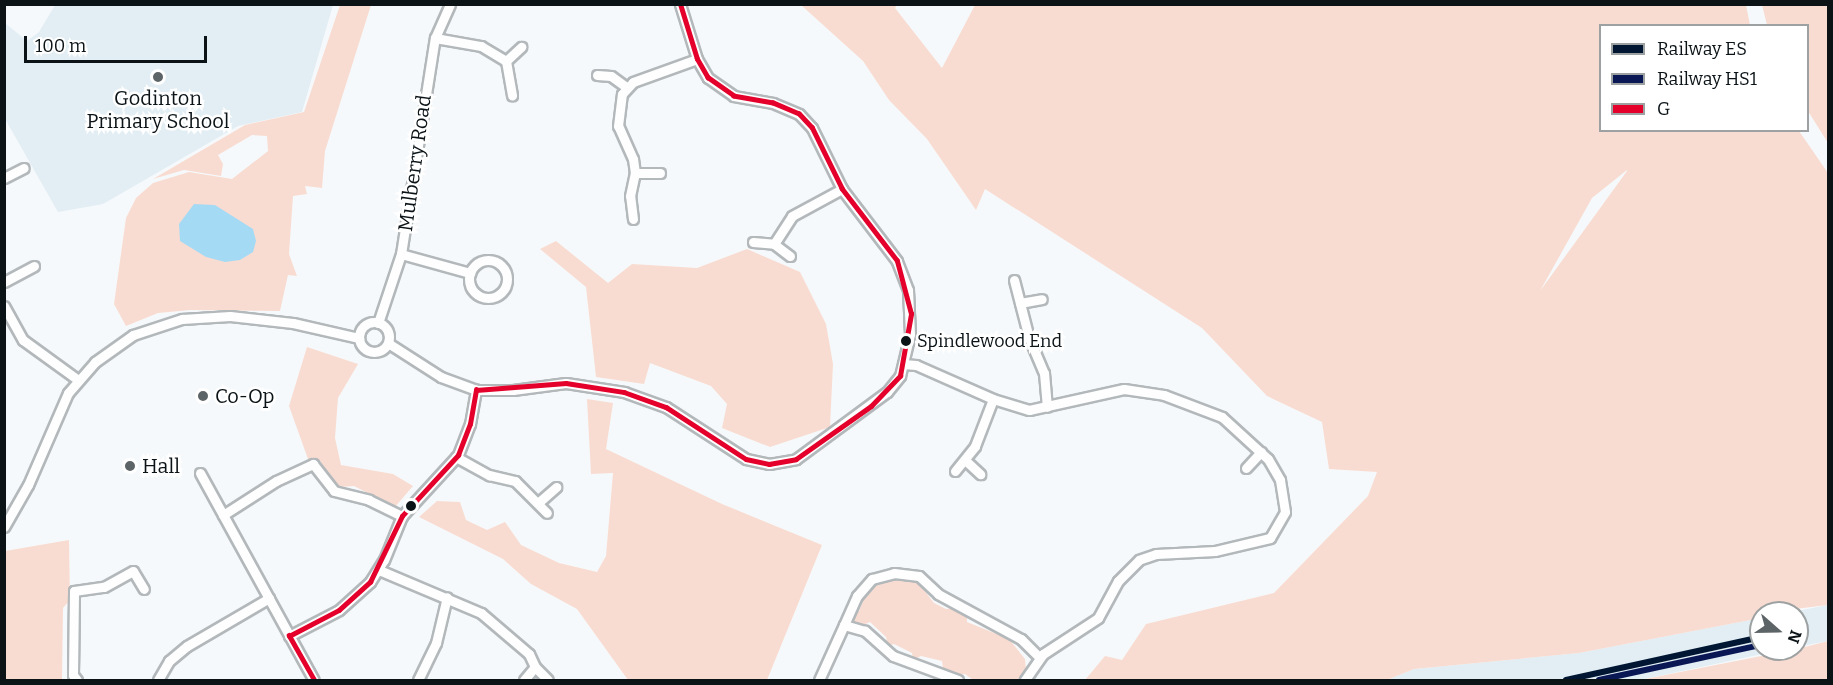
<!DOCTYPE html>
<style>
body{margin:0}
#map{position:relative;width:1833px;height:685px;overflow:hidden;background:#f6f9fb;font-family:Bitter,serif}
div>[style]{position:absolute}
.built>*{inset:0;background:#e2eef4}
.green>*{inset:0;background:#f9dcd1}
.water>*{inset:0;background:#a5daf5}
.roads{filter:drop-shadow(2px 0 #b3b8bb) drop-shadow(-2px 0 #b3b8bb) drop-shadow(0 2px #b3b8bb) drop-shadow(0 -2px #b3b8bb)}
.minor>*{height:9px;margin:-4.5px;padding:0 4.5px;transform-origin:4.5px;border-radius:4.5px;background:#fefefe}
.minor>.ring{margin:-4.5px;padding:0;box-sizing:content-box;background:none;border:9px solid #fefefe;border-radius:50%}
.bus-1>*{height:4.5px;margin:-2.25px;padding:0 2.25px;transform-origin:2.25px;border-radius:2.25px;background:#e4002b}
.rail-1>*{height:6px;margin:-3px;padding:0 3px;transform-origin:3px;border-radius:3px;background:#011633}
.rail-2>*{height:6px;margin:-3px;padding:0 3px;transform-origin:3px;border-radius:3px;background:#091855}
.dots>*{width:16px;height:16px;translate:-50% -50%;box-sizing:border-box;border:3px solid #fff;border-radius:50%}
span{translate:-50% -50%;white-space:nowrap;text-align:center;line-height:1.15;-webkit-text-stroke:5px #fff;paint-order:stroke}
.bus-label{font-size:18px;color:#0b1317}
.left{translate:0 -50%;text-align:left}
.poi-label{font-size:20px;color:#0b1317}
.street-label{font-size:20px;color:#0b1317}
.frame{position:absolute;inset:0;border:6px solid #0b1317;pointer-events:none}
.legend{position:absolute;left:1599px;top:24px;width:210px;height:108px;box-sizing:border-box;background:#fff;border:2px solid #9da1a2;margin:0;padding:8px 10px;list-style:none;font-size:18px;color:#0b1317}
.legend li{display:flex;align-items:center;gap:12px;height:30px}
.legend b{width:30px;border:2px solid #9da1a2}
.north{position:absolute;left:1749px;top:601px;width:60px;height:60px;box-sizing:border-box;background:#fff;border:2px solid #9da1a2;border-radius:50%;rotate:110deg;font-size:16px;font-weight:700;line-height:24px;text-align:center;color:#0b1317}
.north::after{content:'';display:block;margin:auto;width:21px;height:27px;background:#5d6467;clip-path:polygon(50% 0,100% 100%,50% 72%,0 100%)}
.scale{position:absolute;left:24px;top:36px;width:183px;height:27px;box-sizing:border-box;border:3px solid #0b1317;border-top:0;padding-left:8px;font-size:18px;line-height:21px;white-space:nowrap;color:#0b1317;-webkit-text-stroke:4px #fff;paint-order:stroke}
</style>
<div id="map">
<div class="built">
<div style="clip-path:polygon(55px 5px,55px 4px,333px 5px,302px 112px,238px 126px,103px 204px,58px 212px,4px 117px,5px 23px,27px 41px,39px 32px)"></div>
<div style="clip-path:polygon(1828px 605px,1828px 641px,1797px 647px,1797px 613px,1787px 613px)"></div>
<div style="clip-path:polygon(1761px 618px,1761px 649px,1786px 649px,1640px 680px,1387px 680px,1414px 669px,1579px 653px)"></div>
</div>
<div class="green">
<div style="clip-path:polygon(340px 5px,371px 5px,325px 151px,322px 188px,305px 186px,307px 194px,293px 196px,289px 254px,297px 276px,288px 275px,280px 311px,190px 310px,158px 313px,126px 326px,114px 304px,126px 218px,136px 198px,153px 183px,189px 172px,232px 179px,268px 151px,267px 136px,252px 135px,218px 155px,223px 164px,221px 176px,184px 170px,153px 179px,245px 125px,304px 112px)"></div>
<div style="clip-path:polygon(evenodd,801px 5px,897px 5px,895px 8px,942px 68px,975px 5px,1746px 5px,1750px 25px,1600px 26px,1600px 130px,1799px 131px,1828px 173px,1828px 605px,1761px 613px,1761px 618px,1579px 653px,1414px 669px,1387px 680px,1085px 680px,1105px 656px,1122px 660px,1146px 624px,1274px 593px,1368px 496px,1377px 472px,1329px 469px,1322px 422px,1267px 396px,1202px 328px,985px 189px,976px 210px,927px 139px,889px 100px,863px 61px,801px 5px,1627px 170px,1627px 171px,1540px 291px,1592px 198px,1627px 170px)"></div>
<div style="clip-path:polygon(1762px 5px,1828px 5px,1828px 143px,1808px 111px,1808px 26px,1767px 25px)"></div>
<div style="clip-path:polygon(556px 241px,608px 283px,632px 264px,697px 268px,747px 249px,800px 272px,826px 324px,833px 364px,830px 427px,770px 447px,722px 428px,727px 404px,711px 386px,650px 363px,644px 384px,596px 377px,586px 287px,540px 249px)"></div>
<div style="clip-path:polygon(307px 347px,358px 364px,338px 398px,335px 438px,341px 465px,393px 474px,413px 486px,395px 507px,354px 486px,338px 487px,320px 461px,308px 459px,289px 406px)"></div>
<div style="clip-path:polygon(587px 399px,613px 403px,606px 449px,722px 504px,822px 545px,767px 680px,628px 680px,577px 609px,531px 584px,503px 559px,419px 517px,437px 501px,460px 502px,466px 520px,487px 530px,505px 522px,521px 545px,559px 563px,597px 572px,606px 556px,613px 473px,591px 474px)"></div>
<div style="clip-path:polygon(69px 540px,70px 600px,63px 608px,62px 679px,5px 680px,5px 551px)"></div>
<div style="clip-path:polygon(908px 580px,918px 582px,934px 603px,946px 609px,954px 608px,967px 617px,967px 622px,1009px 639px,1025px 659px,1026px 671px,1021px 680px,973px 680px,965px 674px,958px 675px,943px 668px,942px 661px,921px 656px,913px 660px,912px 653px,894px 644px,888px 646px,886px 637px,870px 622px,863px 625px,853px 621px,853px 613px,859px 611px,866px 593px,880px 582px)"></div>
<div style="clip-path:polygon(1828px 641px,1828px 680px,1640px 680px,1797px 649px)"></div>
</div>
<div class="water">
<div style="clip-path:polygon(194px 204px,215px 205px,253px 229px,256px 241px,253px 252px,240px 260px,225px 262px,206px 257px,180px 241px,179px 224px)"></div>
</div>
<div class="roads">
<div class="minor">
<div style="left:435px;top:38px;width:47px;rotate:9.9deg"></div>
<div style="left:481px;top:46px;width:29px;rotate:31deg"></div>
<div style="left:506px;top:61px;width:35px;rotate:80deg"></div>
<div style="left:506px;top:61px;width:21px;rotate:-43deg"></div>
<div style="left:597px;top:75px;width:14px;rotate:4deg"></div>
<div style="left:611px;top:76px;width:19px;rotate:36deg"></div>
<div style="left:635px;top:173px;width:25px"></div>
<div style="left:4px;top:178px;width:22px;rotate:-27deg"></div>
<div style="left:633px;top:219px;width:23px;rotate:-97deg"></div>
<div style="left:630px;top:196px;width:24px;rotate:-78deg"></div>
<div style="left:635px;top:173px;width:14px;rotate:-98deg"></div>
<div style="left:633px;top:159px;width:36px;rotate:-114deg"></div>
<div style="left:618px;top:126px;width:32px;rotate:-83deg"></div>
<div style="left:622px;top:94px;width:16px;rotate:-47deg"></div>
<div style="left:633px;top:82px;width:68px;rotate:-19.8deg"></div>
<div style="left:753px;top:242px;width:21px;rotate:5deg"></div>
<div style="left:774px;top:244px;width:20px;rotate:37deg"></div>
<div style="left:774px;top:244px;width:33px;rotate:-57deg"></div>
<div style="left:792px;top:216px;width:57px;rotate:-28.4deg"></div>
<div style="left:401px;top:254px;width:72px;rotate:15.4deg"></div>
<div class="ring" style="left:469px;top:260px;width:29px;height:29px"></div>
<div style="left:1014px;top:280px;width:60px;rotate:75.5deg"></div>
<div style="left:1029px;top:338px;width:38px;rotate:67deg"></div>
<div style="left:1044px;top:373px;width:34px;rotate:85deg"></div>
<div style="left:4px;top:282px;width:34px;rotate:-28deg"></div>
<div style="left:1020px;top:303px;width:22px;rotate:-10deg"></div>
<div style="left:4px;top:306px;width:39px;rotate:61deg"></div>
<div style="left:23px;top:340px;width:68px;rotate:36deg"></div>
<div class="ring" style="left:359px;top:322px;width:21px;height:21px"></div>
<div style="left:378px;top:323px;width:73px;rotate:-71.6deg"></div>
<div style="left:401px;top:254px;width:219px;rotate:-81.1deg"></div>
<div style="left:435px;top:38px;width:37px;rotate:-66deg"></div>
<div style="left:388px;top:343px;width:63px;rotate:32.7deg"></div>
<div style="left:441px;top:377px;width:37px;rotate:20deg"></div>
<div style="left:476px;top:390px;width:37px"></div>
<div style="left:513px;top:390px;width:53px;rotate:-7.5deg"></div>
<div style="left:566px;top:383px;width:59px;rotate:8.8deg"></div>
<div style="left:624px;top:392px;width:45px;rotate:19.7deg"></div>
<div style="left:666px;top:407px;width:95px;rotate:33deg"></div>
<div style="left:746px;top:459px;width:24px;rotate:12deg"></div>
<div style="left:769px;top:464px;width:27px;rotate:-10deg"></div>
<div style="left:796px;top:459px;width:113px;rotate:-36.4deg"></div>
<div style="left:887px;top:392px;width:21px;rotate:-51deg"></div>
<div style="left:900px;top:376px;width:43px;rotate:-76.6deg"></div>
<div style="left:910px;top:334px;width:44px;rotate:-92.6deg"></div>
<div style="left:908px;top:290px;width:31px;rotate:-111deg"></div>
<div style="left:897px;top:261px;width:91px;rotate:-127.4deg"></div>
<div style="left:842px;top:189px;width:68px;rotate:-116.2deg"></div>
<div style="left:812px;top:128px;width:19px;rotate:-133deg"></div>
<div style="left:799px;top:114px;width:28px;rotate:-157deg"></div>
<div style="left:773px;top:103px;width:40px;rotate:-170deg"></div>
<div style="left:734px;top:96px;width:32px;rotate:-145deg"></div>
<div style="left:708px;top:78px;width:22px;rotate:-120deg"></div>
<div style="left:697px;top:59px;width:58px;rotate:-107.2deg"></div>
<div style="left:903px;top:364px;width:13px;rotate:4deg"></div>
<div style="left:916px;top:365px;width:84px;rotate:23.8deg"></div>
<div style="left:993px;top:399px;width:38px;rotate:17deg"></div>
<div style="left:1029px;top:410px;width:97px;rotate:-12.5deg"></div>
<div style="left:1124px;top:389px;width:40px;rotate:8.5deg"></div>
<div style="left:1164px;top:395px;width:62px;rotate:20.8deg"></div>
<div style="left:1222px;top:417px;width:62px;rotate:42.4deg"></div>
<div style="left:1268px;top:459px;width:24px;rotate:60deg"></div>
<div style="left:1280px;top:480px;width:32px;rotate:81deg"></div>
<div style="left:1285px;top:512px;width:30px;rotate:120deg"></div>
<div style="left:1270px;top:538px;width:57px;rotate:166.7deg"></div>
<div style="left:1215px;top:551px;width:59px;rotate:177.1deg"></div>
<div style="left:1156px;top:554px;width:18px;rotate:161deg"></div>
<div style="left:1139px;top:560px;width:30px;rotate:135deg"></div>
<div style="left:1118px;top:581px;width:42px;rotate:118.4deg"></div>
<div style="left:1098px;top:618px;width:66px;rotate:146.8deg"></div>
<div style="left:1043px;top:654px;width:32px;rotate:125deg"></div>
<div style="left:456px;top:457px;width:38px;rotate:29deg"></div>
<div style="left:489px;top:475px;width:27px;rotate:13deg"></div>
<div style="left:515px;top:481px;width:45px;rotate:45deg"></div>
<div style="left:965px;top:460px;width:21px;rotate:43deg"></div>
<div style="left:1246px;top:468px;width:22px;rotate:-47deg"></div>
<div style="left:955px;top:471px;width:32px;rotate:-51deg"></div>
<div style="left:975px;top:446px;width:50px;rotate:-69deg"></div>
<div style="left:200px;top:473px;width:236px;rotate:61.2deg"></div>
<div style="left:539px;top:502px;width:23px;rotate:-41deg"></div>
<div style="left:223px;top:515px;width:63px;rotate:-32.7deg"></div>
<div style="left:276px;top:481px;width:41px;rotate:-24.7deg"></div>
<div style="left:313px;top:464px;width:34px;rotate:52deg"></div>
<div style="left:334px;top:491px;width:36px;rotate:14deg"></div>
<div style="left:369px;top:500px;width:37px;rotate:26deg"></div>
<div style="left:4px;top:527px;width:48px;rotate:-60.3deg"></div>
<div style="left:28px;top:485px;width:100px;rotate:-66.5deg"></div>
<div style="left:68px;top:393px;width:41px;rotate:-48.9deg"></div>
<div style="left:95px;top:362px;width:47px;rotate:-35.4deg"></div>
<div style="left:133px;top:335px;width:52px;rotate:-18.1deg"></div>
<div style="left:182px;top:319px;width:48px;rotate:-3.6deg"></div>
<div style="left:230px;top:316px;width:63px;rotate:6.3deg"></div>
<div style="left:293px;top:323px;width:68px;rotate:12.8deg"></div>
<div style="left:379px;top:570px;width:111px;rotate:22.9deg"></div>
<div style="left:481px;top:613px;width:63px;rotate:40.5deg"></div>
<div style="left:529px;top:654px;width:14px;rotate:65deg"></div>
<div style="left:535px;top:667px;width:18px;rotate:45deg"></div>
<div style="left:289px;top:636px;width:56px;rotate:-27.5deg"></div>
<div style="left:339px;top:610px;width:42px;rotate:-42.1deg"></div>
<div style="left:370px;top:582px;width:26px;rotate:-58deg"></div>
<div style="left:384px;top:560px;width:48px;rotate:-67.8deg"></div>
<div style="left:402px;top:516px;width:83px;rotate:-47.4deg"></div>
<div style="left:458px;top:455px;width:33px;rotate:-69deg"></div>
<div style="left:470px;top:424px;width:35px;rotate:-80deg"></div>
<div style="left:77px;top:680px;width:6px;rotate:-129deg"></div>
<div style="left:73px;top:675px;width:84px;rotate:-89.3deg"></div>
<div style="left:74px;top:591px;width:30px;rotate:-8deg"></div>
<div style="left:104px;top:587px;width:33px;rotate:-29deg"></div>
<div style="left:133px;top:571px;width:21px;rotate:59deg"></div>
<div style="left:158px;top:680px;width:22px;rotate:-60deg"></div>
<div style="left:169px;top:661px;width:23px;rotate:-40deg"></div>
<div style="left:187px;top:646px;width:95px;rotate:-30.3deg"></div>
<div style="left:418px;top:680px;width:41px;rotate:-64.1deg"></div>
<div style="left:436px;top:643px;width:47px;rotate:-76.6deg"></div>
<div style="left:524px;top:680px;width:17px;rotate:-50deg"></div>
<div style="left:819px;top:680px;width:60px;rotate:-65.6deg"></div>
<div style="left:958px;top:680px;width:69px;rotate:-159.7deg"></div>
<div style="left:893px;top:656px;width:38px;rotate:-138deg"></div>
<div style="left:865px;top:631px;width:22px;rotate:-164deg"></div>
<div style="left:844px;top:625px;width:32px;rotate:-66deg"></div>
<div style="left:857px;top:596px;width:23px;rotate:-49deg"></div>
<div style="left:872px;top:579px;width:23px;rotate:-15deg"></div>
<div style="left:894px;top:573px;width:25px;rotate:7deg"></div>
<div style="left:919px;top:576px;width:26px;rotate:43deg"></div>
<div style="left:938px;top:594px;width:94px;rotate:28.5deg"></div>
<div style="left:1021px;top:639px;width:25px;rotate:45deg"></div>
</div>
</div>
<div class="bus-1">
<div style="left:314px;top:680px;width:51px;rotate:-119.6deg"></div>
<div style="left:289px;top:636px;width:56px;rotate:-27.5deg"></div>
<div style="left:339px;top:610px;width:42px;rotate:-42.1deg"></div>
<div style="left:370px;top:582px;width:73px;rotate:-64.1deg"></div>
<div style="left:402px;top:516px;width:83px;rotate:-47.4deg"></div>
<div style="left:458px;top:455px;width:33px;rotate:-69deg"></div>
<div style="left:470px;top:424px;width:35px;rotate:-80deg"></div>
<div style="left:476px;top:390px;width:90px;rotate:-4.4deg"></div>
<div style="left:566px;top:383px;width:59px;rotate:8.8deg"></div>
<div style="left:624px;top:392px;width:45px;rotate:19.7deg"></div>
<div style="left:666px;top:407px;width:95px;rotate:33deg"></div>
<div style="left:746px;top:459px;width:24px;rotate:12deg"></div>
<div style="left:769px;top:464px;width:27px;rotate:-10deg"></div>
<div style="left:796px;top:459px;width:92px;rotate:-35.2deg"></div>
<div style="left:871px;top:406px;width:42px;rotate:-46deg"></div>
<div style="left:900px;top:376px;width:63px;rotate:-79.9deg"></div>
<div style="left:911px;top:314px;width:55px;rotate:-104.8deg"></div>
<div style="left:897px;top:261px;width:91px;rotate:-127.4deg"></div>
<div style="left:842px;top:189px;width:68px;rotate:-116.2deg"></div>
<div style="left:812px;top:128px;width:19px;rotate:-133deg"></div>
<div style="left:799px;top:114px;width:28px;rotate:-157deg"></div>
<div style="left:773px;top:103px;width:40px;rotate:-170deg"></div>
<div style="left:734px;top:96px;width:32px;rotate:-145deg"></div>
<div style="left:708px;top:78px;width:22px;rotate:-120deg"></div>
<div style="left:697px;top:59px;width:58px;rotate:-107.2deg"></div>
</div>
<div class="rail-1">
<div style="left:1566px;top:680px;width:200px;rotate:-12.4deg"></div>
</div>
<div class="rail-2">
<div style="left:1599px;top:680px;width:166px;rotate:-12.2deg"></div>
</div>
<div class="dots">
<div style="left:158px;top:77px;background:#5d6467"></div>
<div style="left:906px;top:341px;background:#0b1317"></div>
<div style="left:203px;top:396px;background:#5d6467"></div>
<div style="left:130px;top:466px;background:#5d6467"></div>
<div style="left:411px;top:506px;background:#0b1317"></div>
</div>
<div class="bus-label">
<span class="left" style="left:917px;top:341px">Spindlewood End</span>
</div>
<div class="poi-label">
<span style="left:158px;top:110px">Godinton<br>Primary School</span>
<span class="left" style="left:215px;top:396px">Co-Op</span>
<span class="left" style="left:142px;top:466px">Hall</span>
</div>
<div class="street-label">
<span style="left:415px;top:163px;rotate:-82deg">Mulberry Road</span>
</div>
<div class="frame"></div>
<ul class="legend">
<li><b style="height:8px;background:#011633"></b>Railway ES</li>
<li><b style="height:8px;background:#091855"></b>Railway HS1</li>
<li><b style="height:8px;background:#e4002b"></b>G</li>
</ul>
<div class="north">N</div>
<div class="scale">100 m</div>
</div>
